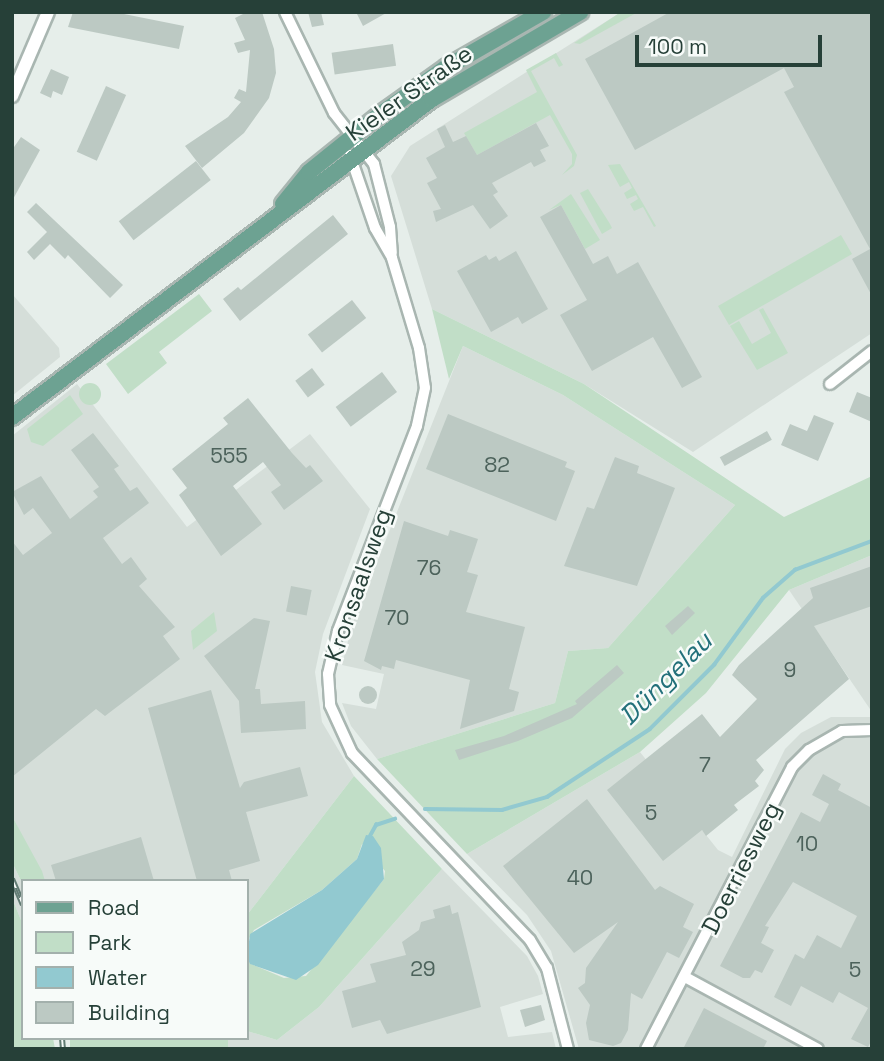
<!DOCTYPE html>
<meta charset="utf-8">
<style>
body{margin:0}
#map{position:relative;width:884px;height:1061px;overflow:hidden;background:#e6eeea;font-family:"Space Grotesk",sans-serif}
div>[style]{position:absolute}
.built>*{inset:0;background:#d5ded9}
.green>*{inset:0;background:#c1dec7;transform-origin:0 0}
.round{border-radius:50%}
.water>*{inset:0;background:#92c9d0}
.stream>*{height:3.5px;margin:-1.75px;padding:0 1.75px;transform-origin:1.75px;border-radius:1.75px;background:#92c9d0}
.building>*{inset:0;background:#bcc9c3;transform-origin:0 0}
.roads{filter:drop-shadow(2px 0 #a9b6b1) drop-shadow(-2px 0 #a9b6b1) drop-shadow(0 2px #a9b6b1) drop-shadow(0 -2px #a9b6b1)}
.minor>*{height:10px;margin:-5px;padding:0 5px;transform-origin:5px;border-radius:5px;background:#fff}
.tertiary>*{height:12px;margin:-6px;padding:0 6px;transform-origin:6px;border-radius:6px;background:#fff}
.primary>*{height:16px;margin:-8px;padding:0 8px;transform-origin:8px;border-radius:8px;background:#6da292}
.rail>*{height:6px;margin-top:-3px;transform-origin:0;background:repeating-linear-gradient(90deg,#f7fbf9 0 10px,#617b73 0 20px);box-sizing:border-box;border-block:2px solid #617b73}
span{translate:-50% -50%;white-space:nowrap;text-align:center;line-height:1.15;-webkit-text-stroke:5px #f7fbf9;paint-order:stroke}
.number-label{font-size:21px;color:#4c625b}
.number-label span{-webkit-text-stroke-width:0}
.street-label{font-size:24px;color:#264038}
.water-label{font-size:26px;color:#22707a;font-style:italic}
.frame{position:absolute;inset:0;border:14px solid #264038;pointer-events:none}
.legend{position:absolute;left:21px;top:879px;width:228px;height:161px;box-sizing:border-box;background:#f7fbf9;border:2px solid #a3b0ac;margin:0;padding:9px 12px;list-style:none;font-size:21px;color:#264038}
.legend li{display:flex;align-items:center;gap:14px;height:35px}
.legend b{width:35px;border:2px solid #a3b0ac}
.scale{position:absolute;left:635px;top:35px;width:187px;height:32px;box-sizing:border-box;border:4px solid #264038;border-top:0;padding-left:9px;font-size:21px;line-height:24px;white-space:nowrap;color:#264038;-webkit-text-stroke:5px #f7fbf9;paint-order:stroke}
</style>
<div id="map">
<div class="built">
<div style="clip-path:polygon(621px 12px,872px 12px,872px 333px,693px 452px,584px 384px,432px 309px,391px 176px,410px 146px)"></div>
<div style="clip-path:polygon(13px 295px,59px 348px,60px 357px,12px 396px)"></div>
<div style="clip-path:polygon(463px 346px,563px 395px,735px 505px,608px 648px,568px 651px,555px 703px,377px 759px,351px 726px,342px 703px,376px 709px,384px 674px,342px 665px,352px 625px)"></div>
<div style="clip-path:polygon(77px 384px,187px 527px,310px 434px,370px 509px,323px 634px,315px 672px,322px 722px,354px 776px,247px 915px,247px 881px,45px 881px,12px 816px,12px 436px)"></div>
<div style="clip-path:polygon(872px 555px,872px 712px,789px 590px)"></div>
<div style="clip-path:polygon(831px 717px,872px 717px,872px 1049px,579px 1049px,551px 951px,527px 915px,467px 854px,640px 752px,718px 850px,732px 857px,785px 749px,801px 733px)"></div>
<div style="clip-path:polygon(12px 862px,23px 885px,23px 925px,12px 898px)"></div>
<div style="clip-path:polygon(442px 869px,527px 956px,538px 976px,543px 994px,500px 1007px,508px 1037px,552px 1032px,556px 1049px,226px 1049px,228px 1038px,247px 1038px,247px 1031px,277px 1040px,319px 1007px)"></div>
</div>
<div class="green">
<div style="clip-path:polygon(621px 12px,638px 12px,580px 44px,574px 43px)"></div>
<div style="clip-path:polygon(556px 53px,563px 65px,559px 67px,554px 58px,531px 71px,577px 155px,574px 166px,562px 175px,572px 164px,572px 154px,550px 115px,477px 155px,464px 133px,537px 92px,526px 70px)"></div>
<div style="clip-path:polygon(620px 164px,656px 226px,654px 227px,643px 207px,634px 211px,630px 204px,638px 199px,636px 195px,627px 199px,624px 193px,632px 188px,629px 182px,620px 187px,608px 165px)"></div>
<div style="clip-path:polygon(588px 189px,610px 224px,612px 228px,602px 234px,580px 193px)"></div>
<div style="clip-path:polygon(571px 194px,600px 240px,585px 249px,561px 205px,549px 210px)"></div>
<div style="left:841px;top:235px;width:22px;height:142px;rotate:60deg"></div>
<div style="clip-path:polygon(199px 294px,212px 311px,159px 352px,167px 363px,128px 394px,106px 364px)"></div>
<div style="clip-path:polygon(763px 308px,788px 353px,757px 370px,730px 326px,739px 321px,752px 344px,771px 333px,759px 310px)"></div>
<div style="clip-path:polygon(432px 309px,584px 384px,784px 517px,872px 476px,872px 555px,789px 590px,706px 693px,640px 752px,467px 854px,377px 759px,555px 703px,568px 651px,608px 648px,735px 505px,563px 395px,463px 346px,449px 379px)"></div>
<div class="round" style="left:79px;top:383px;width:22px;height:22px"></div>
<div style="clip-path:polygon(70px 395px,83px 414px,43px 446px,31px 442px,27px 429px)"></div>
<div style="clip-path:polygon(214px 612px,217px 631px,193px 650px,191px 631px)"></div>
<div style="clip-path:polygon(354px 776px,442px 869px,319px 1007px,277px 1040px,247px 1031px,247px 957px,251px 964px,284px 978px,306px 976px,384px 879px,385px 871px,362px 844px,357px 859px,322px 890px,254px 930px,247px 942px,247px 915px)"></div>
<div style="clip-path:polygon(12px 816px,42px 871px,45px 881px,23px 881px,23px 885px,12px 862px)"></div>
<div style="clip-path:polygon(12px 898px,23px 925px,23px 1038px,53px 1038px,55px 1049px,12px 1049px)"></div>
<div style="left:70px;top:1038px;width:158px;height:11px"></div>
</div>
<div class="water">
<div style="clip-path:polygon(366px 835px,373px 836px,381px 848px,384px 879px,318px 965px,296px 980px,250px 964px,247px 957px,250px 934px,322px 890px,357px 859px)"></div>
</div>
<div class="stream">
<div style="left:425px;top:809px;width:77px;rotate:0.7deg"></div>
<div style="left:502px;top:810px;width:47px;rotate:-16.1deg"></div>
<div style="left:547px;top:797px;width:123px;rotate:-33.4deg"></div>
<div style="left:650px;top:729px;width:91px;rotate:-45deg"></div>
<div style="left:714px;top:665px;width:83px;rotate:-53.8deg"></div>
<div style="left:763px;top:598px;width:43px;rotate:-41.2deg"></div>
<div style="left:795px;top:570px;width:82px;rotate:-20.6deg"></div>
<div style="left:370px;top:836px;width:13px;rotate:-61deg"></div>
<div style="left:376px;top:825px;width:20px;rotate:-18deg"></div>
</div>
<div class="building">
<div style="clip-path:polygon(73px 12px,114px 12px,184px 26px,179px 49px,68px 27px)"></div>
<div style="clip-path:polygon(247px 12px,262px 12px,274px 49px,276px 73px,269px 98px,244px 133px,202px 168px,185px 146px,228px 117px,241px 102px,234px 98px,239px 89px,246px 92px,250px 50px,238px 53px,234px 43px,245px 40px,235px 18px)"></div>
<div style="clip-path:polygon(308px 12px,321px 12px,324px 25px,312px 27px)"></div>
<div style="clip-path:polygon(356px 12px,388px 12px,363px 26px)"></div>
<div style="clip-path:polygon(670px 12px,872px 12px,872px 296px,852px 259px,870px 249px,784px 92px,794px 87px,784px 68px,635px 150px,585px 59px)"></div>
<div style="left:393px;top:44px;width:22px;height:62px;rotate:82deg"></div>
<div style="clip-path:polygon(51px 69px,69px 77px,62px 95px,53px 91px,51px 98px,40px 93px)"></div>
<div style="left:106px;top:86px;width:22px;height:72px;rotate:24deg"></div>
<div style="clip-path:polygon(536px 123px,549px 146px,540px 150px,546px 161px,534px 167px,531px 162px,492px 183px,498px 192px,493px 195px,508px 216px,490px 229px,473px 205px,436px 222px,433px 211px,441px 209px,427px 183px,437px 178px,426px 158px,445px 147px,437px 129px,445px 125px,453px 142px,466px 136px,477px 155px)"></div>
<div style="clip-path:polygon(21px 137px,40px 150px,12px 201px,12px 150px)"></div>
<div style="left:196px;top:161px;width:24px;height:98px;rotate:52deg"></div>
<div style="clip-path:polygon(36px 203px,123px 285px,110px 298px,68px 255px,65px 259px,50px 244px,34px 260px,27px 252px,47px 232px,27px 212px)"></div>
<div style="clip-path:polygon(561px 205px,593px 264px,608px 256px,617px 274px,638px 262px,702px 377px,682px 388px,653px 337px,592px 371px,560px 315px,587px 300px,540px 217px)"></div>
<div style="clip-path:polygon(333px 215px,348px 234px,240px 321px,223px 299px,238px 287px,241px 290px)"></div>
<div style="clip-path:polygon(516px 251px,548px 309px,522px 324px,518px 317px,491px 332px,457px 271px,486px 255px,489px 260px,496px 256px,499px 261px)"></div>
<div style="left:352px;top:300px;width:23px;height:56px;rotate:52deg"></div>
<div style="left:312px;top:368px;width:21px;height:21px;rotate:53deg"></div>
<div style="left:382px;top:372px;width:25px;height:58px;rotate:53deg"></div>
<div style="clip-path:polygon(857px 392px,872px 398px,872px 422px,849px 412px)"></div>
<div style="clip-path:polygon(248px 398px,292px 453px,306px 468px,310px 465px,323px 481px,284px 510px,271px 492px,281px 485px,263px 462px,233px 486px,262px 524px,221px 556px,179px 495px,187px 488px,172px 469px,228px 424px,223px 418px)"></div>
<div style="clip-path:polygon(448px 414px,567px 462px,565px 467px,575px 471px,556px 521px,426px 469px)"></div>
<div style="clip-path:polygon(814px 415px,834px 423px,818px 461px,781px 445px,790px 424px,807px 431px)"></div>
<div style="left:767px;top:431px;width:10px;height:54px;rotate:61deg"></div>
<div style="clip-path:polygon(93px 433px,119px 466px,114px 469px,130px 491px,137px 487px,149px 503px,103px 538px,122px 564px,131px 557px,147px 579px,139px 586px,175px 627px,163px 636px,180px 659px,105px 716px,96px 709px,12px 777px,12px 541px,23px 555px,52px 533px,33px 508px,24px 515px,12px 492px,41px 476px,70px 519px,98px 497px,93px 491px,99px 487px,71px 450px)"></div>
<div style="clip-path:polygon(615px 457px,639px 466px,637px 473px,675px 488px,637px 586px,564px 566px,587px 507px,594px 509px)"></div>
<div style="clip-path:polygon(404px 521px,448px 536px,450px 530px,478px 539px,467px 572px,478px 575px,466px 612px,525px 627px,509px 689px,519px 692px,514px 711px,460px 729px,470px 680px,396px 660px,394px 669px,382px 666px,381px 670px,364px 661px)"></div>
<div style="clip-path:polygon(872px 566px,872px 606px,814px 626px,849px 679px,756px 760px,764px 770px,755px 781px,759px 786px,734px 805px,738px 810px,706px 836px,702px 830px,663px 861px,607px 790px,702px 714px,720px 737px,757px 699px,732px 675px,739px 665px,813px 598px,810px 588px)"></div>
<div style="left:291px;top:586px;width:21px;height:26px;rotate:11deg"></div>
<div style="clip-path:polygon(688px 606px,695px 613px,672px 635px,665px 626px)"></div>
<div style="clip-path:polygon(254px 618px,270px 621px,255px 689px,260px 689px,261px 704px,305px 701px,306px 729px,241px 733px,239px 701px,204px 656px)"></div>
<div style="clip-path:polygon(617px 665px,624px 673px,572px 718px,518px 741px,459px 760px,455px 750px,504px 736px,577px 704px,575px 701px)"></div>
<div class="round" style="left:359px;top:686px;width:18px;height:18px"></div>
<div style="clip-path:polygon(211px 690px,240px 788px,244px 782px,300px 767px,308px 796px,246px 812px,260px 861px,229px 870px,232px 881px,197px 881px,148px 708px)"></div>
<div style="clip-path:polygon(823px 774px,841px 784px,838px 790px,872px 808px,872px 1040px,868px 1047px,851px 1039px,868px 1008px,839px 992px,833px 1003px,801px 986px,791px 1006px,774px 997px,795px 954px,804px 959px,817px 935px,841px 948px,857px 916px,793px 882px,765px 926px,769px 927px,761px 943px,774px 950px,762px 973px,755px 970px,750px 978px,743px 978px,720px 966px,801px 812px,820px 822px,829px 804px,812px 795px)"></div>
<div style="clip-path:polygon(587px 799px,655px 890px,660px 886px,694px 904px,683px 927px,693px 932px,679px 958px,667px 952px,642px 999px,631px 993px,628px 1030px,621px 1043px,613px 1046px,589px 1040px,586px 1023px,590px 1005px,578px 988px,585px 983px,586px 968px,618px 922px,574px 953px,503px 866px)"></div>
<div style="clip-path:polygon(141px 837px,154px 881px,56px 881px,51px 865px)"></div>
<div style="clip-path:polygon(450px 905px,452px 914px,458px 912px,481px 1007px,387px 1034px,380px 1020px,352px 1028px,342px 991px,376px 982px,370px 964px,406px 955px,402px 942px,419px 930px,421px 922px,435px 918px,433px 910px)"></div>
<div style="clip-path:polygon(541px 1005px,545px 1020px,525px 1027px,520px 1010px)"></div>
<div style="clip-path:polygon(704px 1008px,767px 1041px,763px 1049px,683px 1049px)"></div>
</div>
<div class="roads">
<div class="minor">
<div style="left:285px;top:12px;width:112px;rotate:64.1deg"></div>
<div style="left:334px;top:113px;width:65px;rotate:51.9deg"></div>
<div style="left:374px;top:164px;width:65px;rotate:75.7deg"></div>
<div style="left:390px;top:227px;width:26px;rotate:86deg"></div>
<div style="left:350px;top:155px;width:77px;rotate:71.1deg"></div>
<div style="left:375px;top:228px;width:34px;rotate:60deg"></div>
<div style="left:392px;top:258px;width:94px;rotate:73.3deg"></div>
<div style="left:419px;top:348px;width:40px;rotate:81.5deg"></div>
<div style="left:425px;top:388px;width:39px;rotate:102deg"></div>
<div style="left:417px;top:426px;width:220px;rotate:111.1deg"></div>
<div style="left:338px;top:631px;width:44px;rotate:103.1deg"></div>
<div style="left:328px;top:674px;width:31px;rotate:86deg"></div>
<div style="left:330px;top:705px;width:53px;rotate:65.4deg"></div>
<div style="left:352px;top:753px;width:258px;rotate:46.4deg"></div>
<div style="left:530px;top:940px;width:33px;rotate:59deg"></div>
<div style="left:547px;top:968px;width:84px;rotate:75.5deg"></div>
<div style="left:830px;top:384px;width:53px;rotate:-38.2deg"></div>
<div style="left:685px;top:977px;width:151px;rotate:28.4deg"></div>
<div style="left:646px;top:1049px;width:318px;rotate:-62.6deg"></div>
<div style="left:792px;top:767px;width:24px;rotate:-45deg"></div>
<div style="left:809px;top:750px;width:38px;rotate:-30deg"></div>
<div style="left:842px;top:731px;width:30px;rotate:-2deg"></div>
</div>
<div class="tertiary">
<div style="left:12px;top:96px;width:91px;rotate:-66.8deg"></div>
</div>
<div class="primary">
<div style="left:283px;top:204px;width:41px;rotate:-50.9deg"></div>
<div style="left:309px;top:172px;width:92px;rotate:-38.9deg"></div>
<div style="left:381px;top:114px;width:81px;rotate:-35.5deg"></div>
<div style="left:447px;top:67px;width:111px;rotate:-29.8deg"></div>
<div style="left:12px;top:417px;width:527px;rotate:-37.13deg"></div>
<div style="left:432px;top:99px;width:172px;rotate:-30.4deg"></div>
</div>
</div>
<div class="rail">
<div style="left:12px;top:879px;width:28px;rotate:67deg"></div>
<div style="left:62px;top:1038px;width:11px;rotate:85deg"></div>
</div>
<div class="number-label">
<span style="left:229px;top:456px">555</span>
<span style="left:497px;top:465px">82</span>
<span style="left:429px;top:568px">76</span>
<span style="left:397px;top:618px">70</span>
<span style="left:790px;top:670px">9</span>
<span style="left:705px;top:765px">7</span>
<span style="left:651px;top:813px">5</span>
<span style="left:807px;top:844px">10</span>
<span style="left:580px;top:878px">40</span>
<span style="left:423px;top:969px">29</span>
<span style="left:855px;top:970px">5</span>
</div>
<div class="street-label">
<span style="left:409px;top:93px;rotate:-35deg">Kieler Straße</span>
<span style="left:358px;top:585px;rotate:-71deg">Kronsaalsweg</span>
<span style="left:741px;top:868px;rotate:-63deg">Doerriesweg</span>
</div>
<div class="water-label">
<span style="left:666px;top:679px;rotate:-45deg">Düngelau</span>
</div>
<div class="frame"></div>
<ul class="legend">
<li><b style="height:9px;background:#6da292"></b>Road</li>
<li><b style="height:19px;background:#c1dec7"></b>Park</li>
<li><b style="height:19px;background:#92c9d0"></b>Water</li>
<li><b style="height:19px;background:#bcc9c3"></b>Building</li>
</ul>
<div class="scale">100 m</div>
</div>
